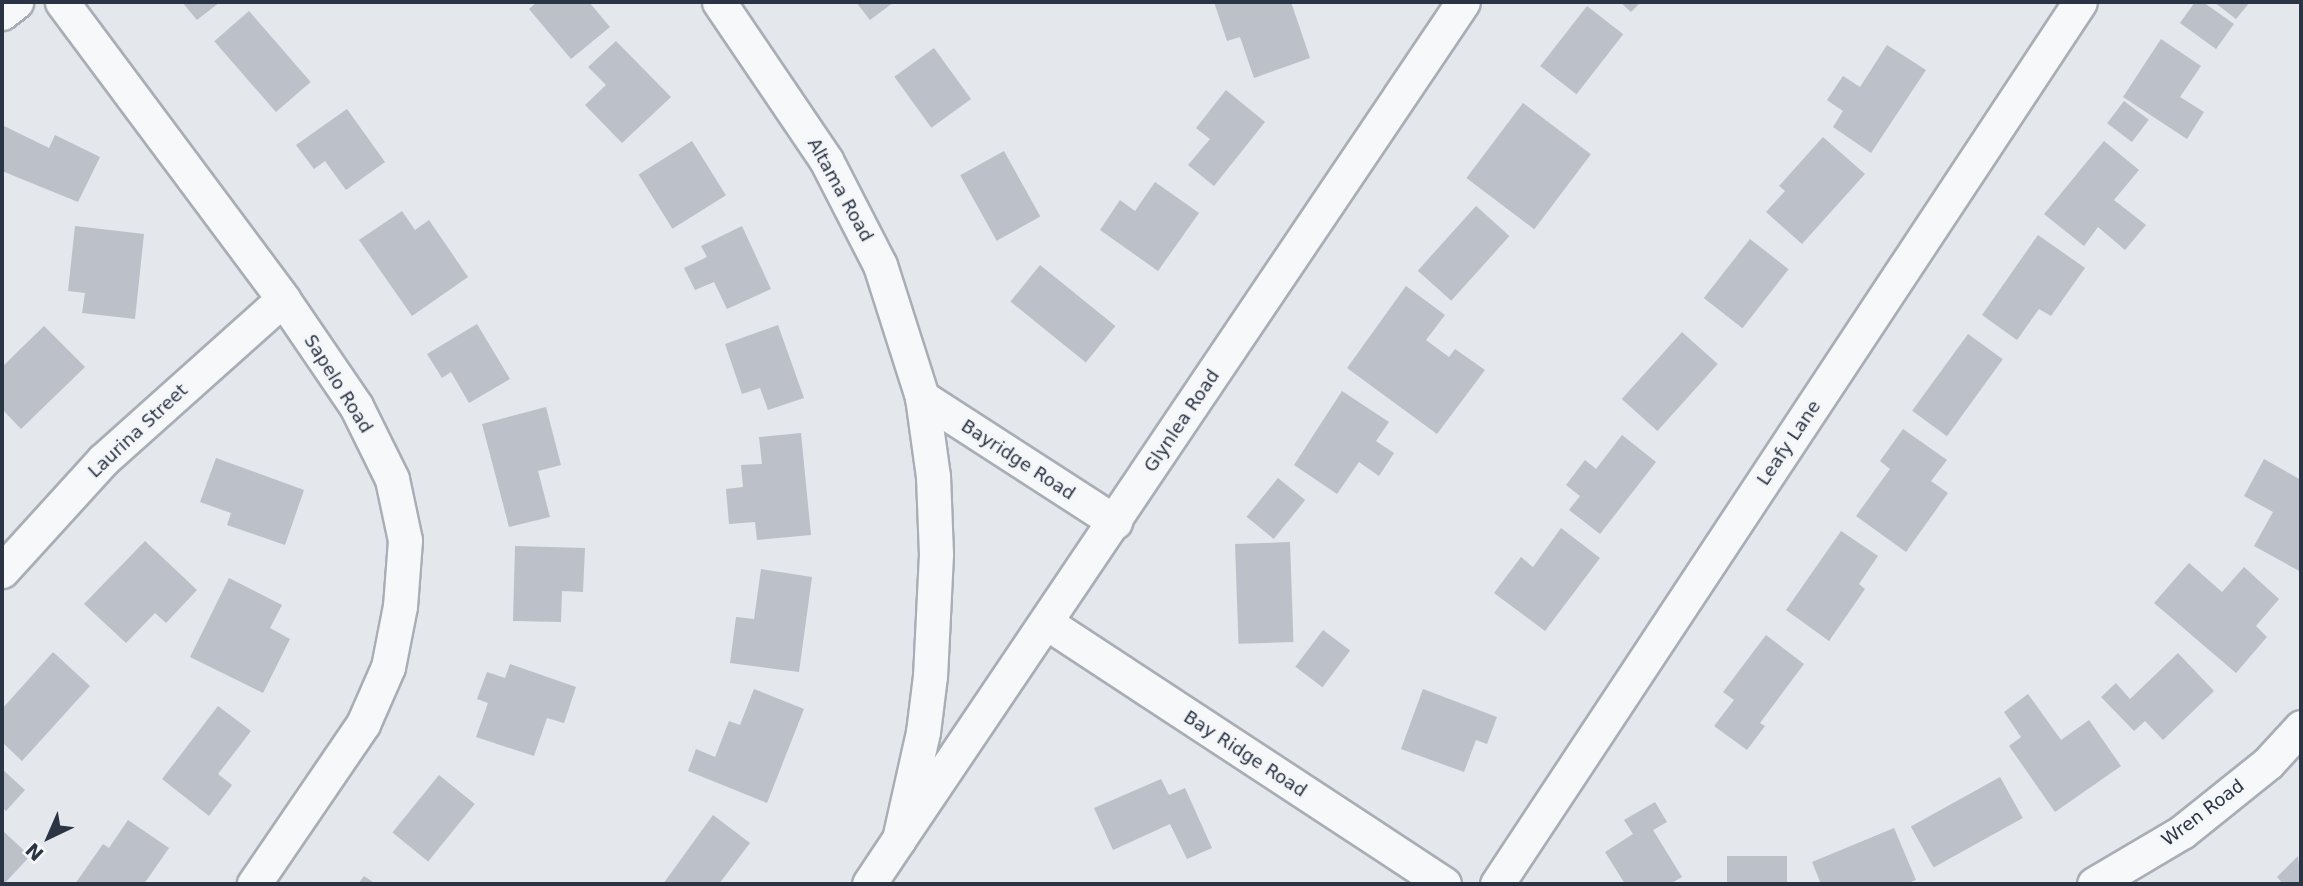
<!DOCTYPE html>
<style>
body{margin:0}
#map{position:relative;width:2303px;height:886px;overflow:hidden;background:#e4e7ec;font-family:"DejaVu Sans",sans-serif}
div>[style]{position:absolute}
.building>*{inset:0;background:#bbc0c9;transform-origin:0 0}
.roads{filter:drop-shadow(2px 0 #a9aeb6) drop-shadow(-2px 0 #a9aeb6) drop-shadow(0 2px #a9aeb6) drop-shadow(0 -2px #a9aeb6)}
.minor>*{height:33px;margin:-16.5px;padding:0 16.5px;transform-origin:16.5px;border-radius:16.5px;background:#f7f8fa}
span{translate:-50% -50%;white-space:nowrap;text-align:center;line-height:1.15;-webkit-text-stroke:6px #f4f6f9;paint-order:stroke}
.street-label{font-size:18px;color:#2b3444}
.frame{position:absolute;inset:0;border:4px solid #2b3444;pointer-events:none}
.north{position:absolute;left:14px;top:802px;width:70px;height:70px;-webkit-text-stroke:5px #f4f6f9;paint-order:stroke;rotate:224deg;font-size:19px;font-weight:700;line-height:28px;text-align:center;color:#2b3444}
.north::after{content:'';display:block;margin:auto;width:24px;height:32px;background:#2b3444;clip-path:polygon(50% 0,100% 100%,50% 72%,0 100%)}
</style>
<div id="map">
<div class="building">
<div style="clip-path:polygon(182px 2px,220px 2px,197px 20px)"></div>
<div style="clip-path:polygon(537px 2px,589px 2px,610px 27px,571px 59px,529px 9px)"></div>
<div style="clip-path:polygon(856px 2px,894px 2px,870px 20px)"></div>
<div style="clip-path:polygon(1214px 2px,1291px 2px,1310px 58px,1254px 78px,1240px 37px,1227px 41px)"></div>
<div style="clip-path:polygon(1620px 2px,1641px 2px,1631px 12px)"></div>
<div style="clip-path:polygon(2195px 2px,2203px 2px,2234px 24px,2216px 49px,2180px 23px)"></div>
<div style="clip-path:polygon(2214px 2px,2250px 2px,2236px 19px)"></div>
<div style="left:1587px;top:6px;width:46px;height:76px;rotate:38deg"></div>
<div style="left:249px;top:11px;width:94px;height:46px;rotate:49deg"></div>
<div style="clip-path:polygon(2161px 39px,2201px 66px,2180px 97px,2204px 112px,2187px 139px,2123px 97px)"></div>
<div style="clip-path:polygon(616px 41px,671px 97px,622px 143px,585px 105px,606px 85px,588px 67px)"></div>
<div style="clip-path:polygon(1887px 45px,1926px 70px,1871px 153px,1833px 127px,1843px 111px,1827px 100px,1843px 76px,1860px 87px)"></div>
<div style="left:934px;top:48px;width:63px;height:49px;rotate:54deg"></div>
<div style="clip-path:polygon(1226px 90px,1265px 122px,1214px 186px,1188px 165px,1210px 139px,1196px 128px)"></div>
<div style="left:2124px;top:101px;width:31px;height:28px;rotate:37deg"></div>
<div style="left:1523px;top:103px;width:85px;height:94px;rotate:37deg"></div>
<div style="clip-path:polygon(347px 109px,385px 162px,346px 190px,325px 161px,314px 169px,296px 145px)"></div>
<div style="clip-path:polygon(2px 125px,49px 148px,55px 135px,100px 157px,78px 202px,2px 171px)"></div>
<div style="clip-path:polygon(1823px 137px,1865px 174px,1802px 244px,1766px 212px,1785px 191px,1779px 186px)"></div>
<div style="left:692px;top:141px;width:64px;height:63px;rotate:58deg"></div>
<div style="clip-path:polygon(2104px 141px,2139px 170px,2114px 200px,2146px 225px,2125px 250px,2098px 227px,2084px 246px,2044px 214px)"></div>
<div style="left:1004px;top:151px;width:75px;height:50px;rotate:61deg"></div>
<div style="clip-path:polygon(1155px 182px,1199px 213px,1158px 271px,1100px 230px,1120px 200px,1135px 211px)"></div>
<div style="left:1476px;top:206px;width:45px;height:87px;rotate:42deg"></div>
<div style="clip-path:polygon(402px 211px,415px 230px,429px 220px,468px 277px,412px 316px,359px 240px)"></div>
<div style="clip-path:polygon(75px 226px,144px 234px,135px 319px,82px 313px,85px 293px,68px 291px)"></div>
<div style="clip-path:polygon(742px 226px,771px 289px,727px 309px,714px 282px,695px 290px,684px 268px,707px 257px,701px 246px)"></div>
<div style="clip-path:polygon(2038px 235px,2085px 268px,2051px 316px,2039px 309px,2017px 340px,1982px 315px)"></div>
<div style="left:1750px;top:239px;width:49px;height:75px;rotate:38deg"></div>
<div style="left:1040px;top:265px;width:97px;height:47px;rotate:39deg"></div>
<div style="clip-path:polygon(1406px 286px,1445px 315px,1426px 340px,1449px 357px,1455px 349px,1485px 370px,1437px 434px,1347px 368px)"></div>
<div style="clip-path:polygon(477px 324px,510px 379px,469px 403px,451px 372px,442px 378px,427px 354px)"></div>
<div style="clip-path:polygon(778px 325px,804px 398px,768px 410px,760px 388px,742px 394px,725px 344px)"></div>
<div style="clip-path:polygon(44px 326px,85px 367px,21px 429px,2px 409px,2px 367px)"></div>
<div style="left:1682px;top:332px;width:48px;height:90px;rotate:42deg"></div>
<div style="left:1968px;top:334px;width:43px;height:95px;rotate:36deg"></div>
<div style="clip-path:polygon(1342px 391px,1389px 422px,1376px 441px,1394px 453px,1379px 476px,1359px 462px,1337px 494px,1294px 465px)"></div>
<div style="clip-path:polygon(546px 407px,561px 465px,538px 471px,550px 517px,509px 527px,482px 424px)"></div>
<div style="clip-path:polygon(1903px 429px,1947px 460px,1931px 481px,1948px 493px,1906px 552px,1856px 516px,1890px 469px,1880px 461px)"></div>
<div style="clip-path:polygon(801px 433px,811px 535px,757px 540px,755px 522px,729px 524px,726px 489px,743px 487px,741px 465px,762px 464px,759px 437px)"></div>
<div style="clip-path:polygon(1622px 435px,1656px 462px,1600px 534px,1569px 510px,1580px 496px,1566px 485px,1585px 460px,1596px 469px)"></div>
<div style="clip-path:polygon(216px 458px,304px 490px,285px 545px,227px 525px,231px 513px,200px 502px)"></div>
<div style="clip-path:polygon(2264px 459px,2301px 480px,2301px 572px,2254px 546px,2273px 512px,2244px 496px)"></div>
<div style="left:1278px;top:478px;width:35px;height:50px;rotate:39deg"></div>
<div style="clip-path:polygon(1561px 528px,1600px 558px,1545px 631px,1494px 593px,1521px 557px,1533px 567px)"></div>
<div style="clip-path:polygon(1841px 531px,1878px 556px,1859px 584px,1865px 589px,1829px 641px,1786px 610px)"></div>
<div style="clip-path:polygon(145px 541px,197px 590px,166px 623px,155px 613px,126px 643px,84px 604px)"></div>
<div style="left:1290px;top:542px;width:100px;height:55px;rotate:88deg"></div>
<div style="clip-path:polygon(515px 546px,585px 548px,583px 592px,562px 591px,561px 622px,513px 621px)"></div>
<div style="clip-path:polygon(2189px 563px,2222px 592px,2244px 567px,2279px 599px,2256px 626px,2267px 637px,2236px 673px,2154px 603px)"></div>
<div style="clip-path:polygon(761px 569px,812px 577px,799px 672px,730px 663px,736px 617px,754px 619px)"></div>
<div style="clip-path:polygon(229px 578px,282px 605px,270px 628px,290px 639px,263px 693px,190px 657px)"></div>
<div style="left:1323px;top:630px;width:34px;height:46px;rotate:37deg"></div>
<div style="clip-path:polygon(1766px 635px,1804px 664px,1760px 723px,1765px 726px,1747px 750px,1714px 726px,1734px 700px,1723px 692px)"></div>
<div style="clip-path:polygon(53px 652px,90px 686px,22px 761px,2px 742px,2px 709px)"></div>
<div style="clip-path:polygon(2178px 653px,2214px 691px,2163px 740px,2145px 721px,2134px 731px,2101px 697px,2116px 683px,2130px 699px)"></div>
<div style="clip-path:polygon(510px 664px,576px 687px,564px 723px,547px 718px,534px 756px,476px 737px,488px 703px,477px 699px,487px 672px,505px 678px)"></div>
<div style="clip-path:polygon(754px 689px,804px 709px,767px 803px,688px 771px,696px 749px,715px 757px,729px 721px,740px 725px)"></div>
<div style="clip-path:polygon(1423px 689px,1497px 717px,1487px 744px,1476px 740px,1464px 772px,1401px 749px)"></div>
<div style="clip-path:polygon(2028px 694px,2061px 740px,2089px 720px,2121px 766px,2055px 812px,2009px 746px,2021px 737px,2004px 712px)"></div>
<div style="clip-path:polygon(218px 706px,251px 731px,218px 774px,232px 785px,209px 816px,162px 779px)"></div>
<div style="clip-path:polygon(2px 769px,25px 790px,6px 811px,2px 807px)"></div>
<div style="left:439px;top:775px;width:46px;height:74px;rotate:39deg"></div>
<div style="left:2000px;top:777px;width:47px;height:102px;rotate:61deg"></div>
<div style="clip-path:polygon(1161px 779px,1169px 795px,1185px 788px,1212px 848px,1187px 859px,1170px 824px,1113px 850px,1094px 808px)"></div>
<div style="clip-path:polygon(1655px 802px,1667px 822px,1653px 830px,1682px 877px,1670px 884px,1625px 884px,1605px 852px,1633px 834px,1624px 820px)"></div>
<div style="clip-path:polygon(713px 815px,750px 843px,719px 884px,663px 884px)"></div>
<div style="clip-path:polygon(128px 820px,169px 848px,144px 884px,75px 884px,103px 844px,109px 848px)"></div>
<div style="clip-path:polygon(1894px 828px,1916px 880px,1906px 884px,1821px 884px,1812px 862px)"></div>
<div style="clip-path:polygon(2px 830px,30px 856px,4px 884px,2px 884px)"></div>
<div style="left:1727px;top:856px;width:60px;height:28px"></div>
<div style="clip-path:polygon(2298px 856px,2301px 884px,2283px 884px,2277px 877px)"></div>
<div style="clip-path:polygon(364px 876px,376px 884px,358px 884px)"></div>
</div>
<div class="roads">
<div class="minor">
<div style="left:62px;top:2px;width:370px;rotate:53.3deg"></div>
<div style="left:283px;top:299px;width:130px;rotate:55.7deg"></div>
<div style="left:356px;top:406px;width:81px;rotate:63.7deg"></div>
<div style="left:392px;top:479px;width:62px;rotate:78deg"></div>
<div style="left:405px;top:540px;width:66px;rotate:94.3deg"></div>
<div style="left:400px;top:606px;width:62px;rotate:101.1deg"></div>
<div style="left:388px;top:667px;width:62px;rotate:113.7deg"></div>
<div style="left:363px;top:724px;width:194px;rotate:124.3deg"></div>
<div style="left:719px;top:2px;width:191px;rotate:55.9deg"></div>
<div style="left:826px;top:160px;width:118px;rotate:62.8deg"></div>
<div style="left:880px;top:265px;width:139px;rotate:72.3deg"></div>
<div style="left:922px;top:397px;width:80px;rotate:82.1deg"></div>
<div style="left:933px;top:476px;width:78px;rotate:87.8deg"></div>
<div style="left:936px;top:554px;width:122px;rotate:92.8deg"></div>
<div style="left:930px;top:676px;width:56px;rotate:97.1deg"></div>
<div style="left:923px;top:732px;width:110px;rotate:102.6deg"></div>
<div style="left:899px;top:839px;width:54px;rotate:123.7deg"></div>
<div style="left:2px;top:13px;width:18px;rotate:-38deg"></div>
<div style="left:922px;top:397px;width:230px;rotate:32.9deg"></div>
<div style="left:2px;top:571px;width:150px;rotate:-47.7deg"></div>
<div style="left:103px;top:460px;width:241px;rotate:-41.8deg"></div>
<div style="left:1047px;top:623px;width:475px;rotate:33.3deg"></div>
<div style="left:899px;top:839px;width:1009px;rotate:-56.03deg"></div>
<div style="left:1497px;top:884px;width:1057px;rotate:-56.54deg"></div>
<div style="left:2094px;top:884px;width:102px;rotate:-30.6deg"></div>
<div style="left:2182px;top:832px;width:110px;rotate:-38.7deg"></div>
<div style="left:2268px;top:763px;width:49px;rotate:-47.5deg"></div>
</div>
</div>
<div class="street-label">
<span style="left:840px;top:190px;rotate:61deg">Altama Road</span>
<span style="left:338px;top:384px;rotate:58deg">Sapelo Road</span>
<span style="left:1182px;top:421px;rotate:-56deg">Glynlea Road</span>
<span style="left:138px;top:431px;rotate:-43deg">Laurina Street</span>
<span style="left:1789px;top:443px;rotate:-56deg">Leafy Lane</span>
<span style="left:1018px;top:460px;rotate:33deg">Bayridge Road</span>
<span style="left:1245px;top:754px;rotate:33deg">Bay Ridge Road</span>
<span style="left:2203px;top:813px;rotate:-37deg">Wren Road</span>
</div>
<div class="frame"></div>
<div class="north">N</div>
</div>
